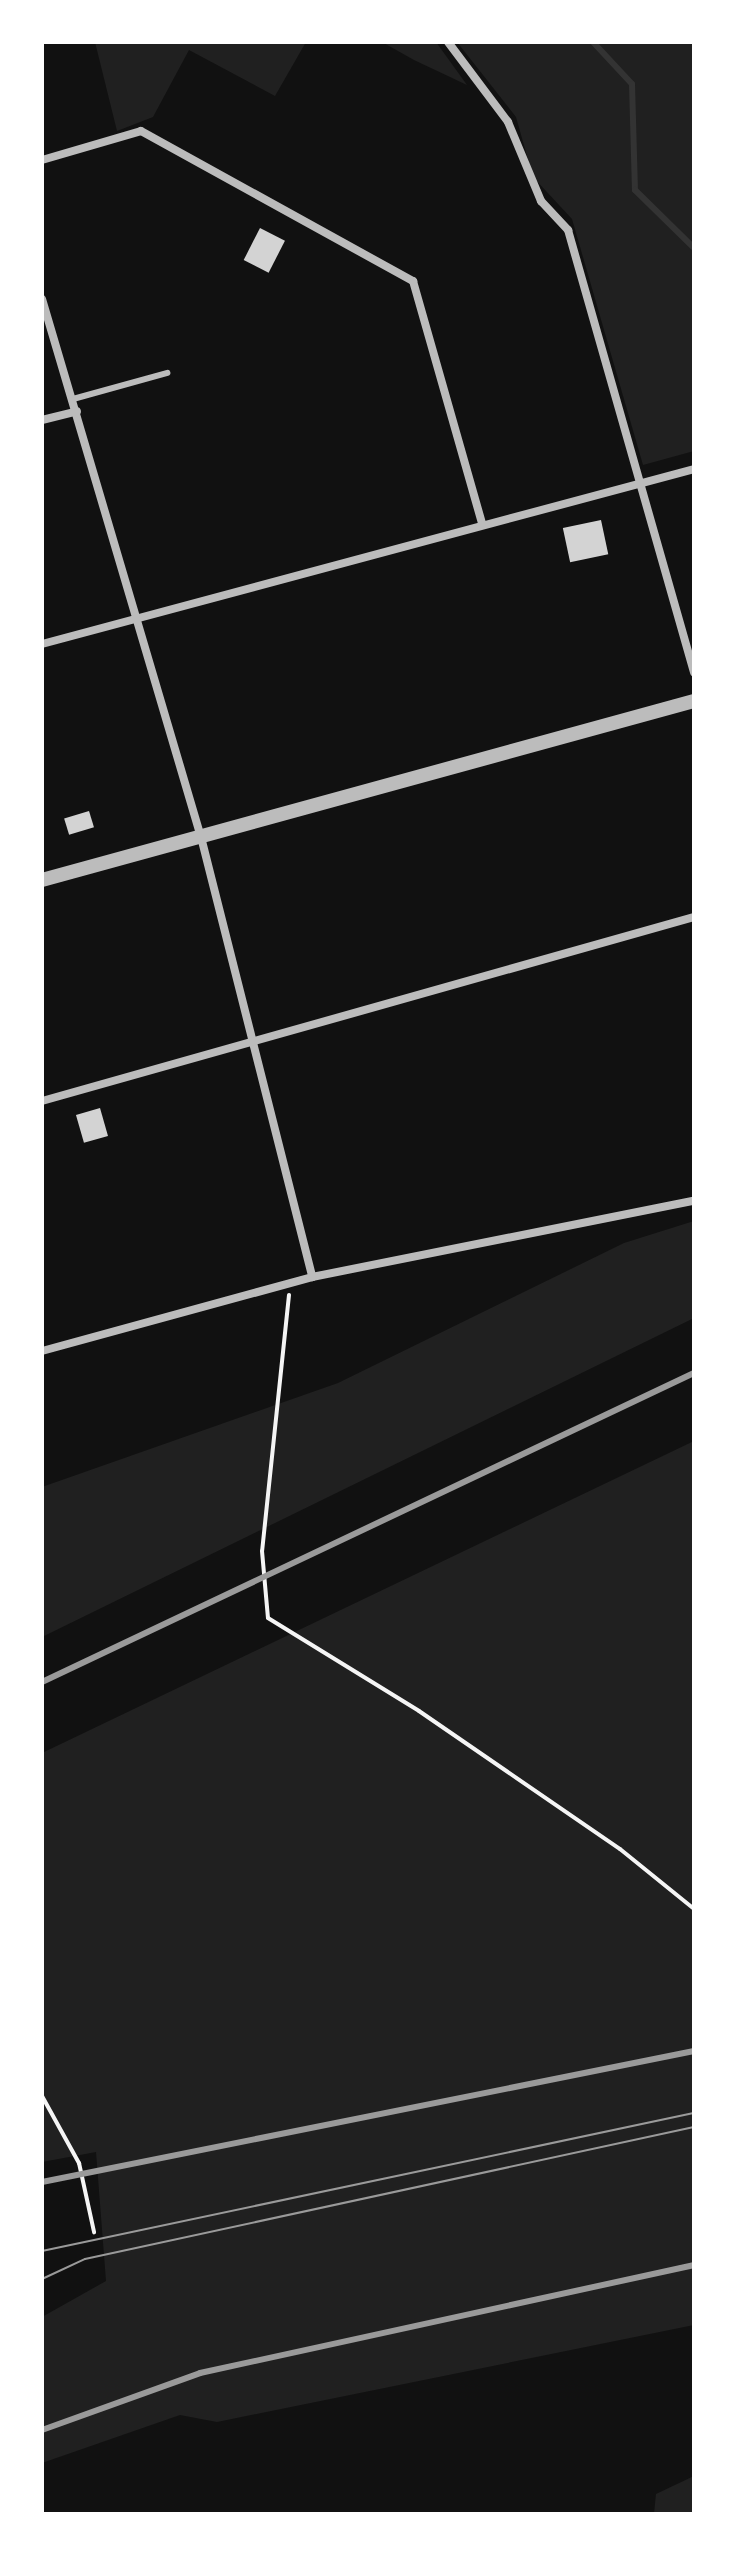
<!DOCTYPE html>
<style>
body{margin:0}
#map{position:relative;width:736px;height:2556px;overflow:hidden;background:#111;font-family:"PT Sans Narrow",sans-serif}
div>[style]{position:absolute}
.green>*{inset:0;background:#202020}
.stream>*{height:6px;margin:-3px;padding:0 3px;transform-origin:3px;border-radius:3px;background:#333}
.building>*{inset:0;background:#d3d3d3;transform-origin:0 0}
.path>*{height:4px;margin:-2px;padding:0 2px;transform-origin:2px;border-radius:2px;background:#f5f5f5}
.service>*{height:6px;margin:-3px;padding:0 3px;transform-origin:3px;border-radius:3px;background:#bcbcbc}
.minor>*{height:8px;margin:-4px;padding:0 4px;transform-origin:4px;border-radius:4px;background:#bcbcbc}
.tertiary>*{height:14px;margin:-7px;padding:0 7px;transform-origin:7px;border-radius:7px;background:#bcbcbc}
.tram>*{height:2px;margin:-1px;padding:0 1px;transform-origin:1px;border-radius:1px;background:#9a9a9a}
.rail>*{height:6px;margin:-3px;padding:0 3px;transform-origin:3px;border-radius:3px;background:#9a9a9a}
span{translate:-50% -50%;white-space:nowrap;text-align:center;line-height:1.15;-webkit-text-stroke:6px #fff;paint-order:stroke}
.frame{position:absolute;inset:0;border:44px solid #fff;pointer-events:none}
</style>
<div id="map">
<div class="green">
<div style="clip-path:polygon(95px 42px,306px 42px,275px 96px,189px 50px,153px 117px,117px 131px)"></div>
<div style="clip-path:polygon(382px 42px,436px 42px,467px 85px,414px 60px)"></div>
<div style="clip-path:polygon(457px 42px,694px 42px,694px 451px,643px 465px,572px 219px,533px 177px,516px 117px)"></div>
<div style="clip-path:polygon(694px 1221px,694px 1318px,42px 1637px,42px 1487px,338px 1383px,624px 1243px)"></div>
<div style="clip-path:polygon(694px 1441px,694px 2325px,217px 2422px,180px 2415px,42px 2463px,42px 2317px,106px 2281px,96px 2152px,42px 2162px,42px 1753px)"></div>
<div style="clip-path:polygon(694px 2476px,694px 2514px,654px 2514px,656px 2494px)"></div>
</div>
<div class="stream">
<div style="left:593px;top:42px;width:57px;rotate:47.1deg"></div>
<div style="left:632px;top:84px;width:106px;rotate:88.4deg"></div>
<div style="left:635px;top:190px;width:83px;rotate:44.5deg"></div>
</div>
<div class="building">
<div style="left:260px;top:228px;width:28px;height:36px;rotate:27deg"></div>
<div style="left:601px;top:520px;width:35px;height:39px;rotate:78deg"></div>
<div style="left:89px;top:811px;width:17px;height:26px;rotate:73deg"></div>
<div style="left:100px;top:1108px;width:29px;height:25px;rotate:74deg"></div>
</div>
<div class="path">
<div style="left:289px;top:1295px;width:257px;rotate:96deg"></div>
<div style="left:262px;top:1551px;width:67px;rotate:84.9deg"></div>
<div style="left:268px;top:1618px;width:177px;rotate:31.6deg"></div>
<div style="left:419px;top:1711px;width:244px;rotate:34.5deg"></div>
<div style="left:620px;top:1849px;width:95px;rotate:39deg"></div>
<div style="left:42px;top:2096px;width:77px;rotate:61.1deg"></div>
<div style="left:79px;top:2163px;width:71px;rotate:77.7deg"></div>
</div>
<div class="service">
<div style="left:73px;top:399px;width:98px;rotate:-15.5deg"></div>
</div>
<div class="minor">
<div style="left:448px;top:42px;width:100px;rotate:53.1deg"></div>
<div style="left:508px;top:122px;width:86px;rotate:67.3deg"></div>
<div style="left:541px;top:201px;width:40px;rotate:47deg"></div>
<div style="left:568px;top:230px;width:460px;rotate:74.1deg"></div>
<div style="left:42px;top:160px;width:103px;rotate:-16.3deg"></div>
<div style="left:141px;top:131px;width:311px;rotate:28.9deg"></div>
<div style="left:413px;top:281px;width:252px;rotate:74.1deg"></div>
<div style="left:42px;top:299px;width:561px;rotate:73.54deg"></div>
<div style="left:201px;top:837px;width:454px;rotate:75.8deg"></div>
<div style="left:42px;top:420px;width:36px;rotate:-14deg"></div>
<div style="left:42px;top:644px;width:675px;rotate:-15.02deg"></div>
<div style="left:42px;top:1101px;width:677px;rotate:-15.76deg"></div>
<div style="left:42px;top:1351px;width:280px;rotate:-15.3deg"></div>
<div style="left:312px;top:1277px;width:389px;rotate:-11.3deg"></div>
</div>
<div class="tertiary">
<div style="left:42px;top:880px;width:676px;rotate:-15.35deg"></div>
</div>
<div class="tram">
<div style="left:42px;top:2251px;width:666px;rotate:-11.95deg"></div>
<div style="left:42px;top:2279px;width:47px;rotate:-24.9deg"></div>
<div style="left:85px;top:2259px;width:623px;rotate:-12.23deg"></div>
</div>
<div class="rail">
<div style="left:42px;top:1682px;width:722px;rotate:-25.36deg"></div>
<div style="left:42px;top:2182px;width:665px;rotate:-11.36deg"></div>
<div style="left:42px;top:2430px;width:168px;rotate:-19.8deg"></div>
<div style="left:200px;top:2373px;width:506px;rotate:-12.33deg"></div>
</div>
<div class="frame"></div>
</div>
